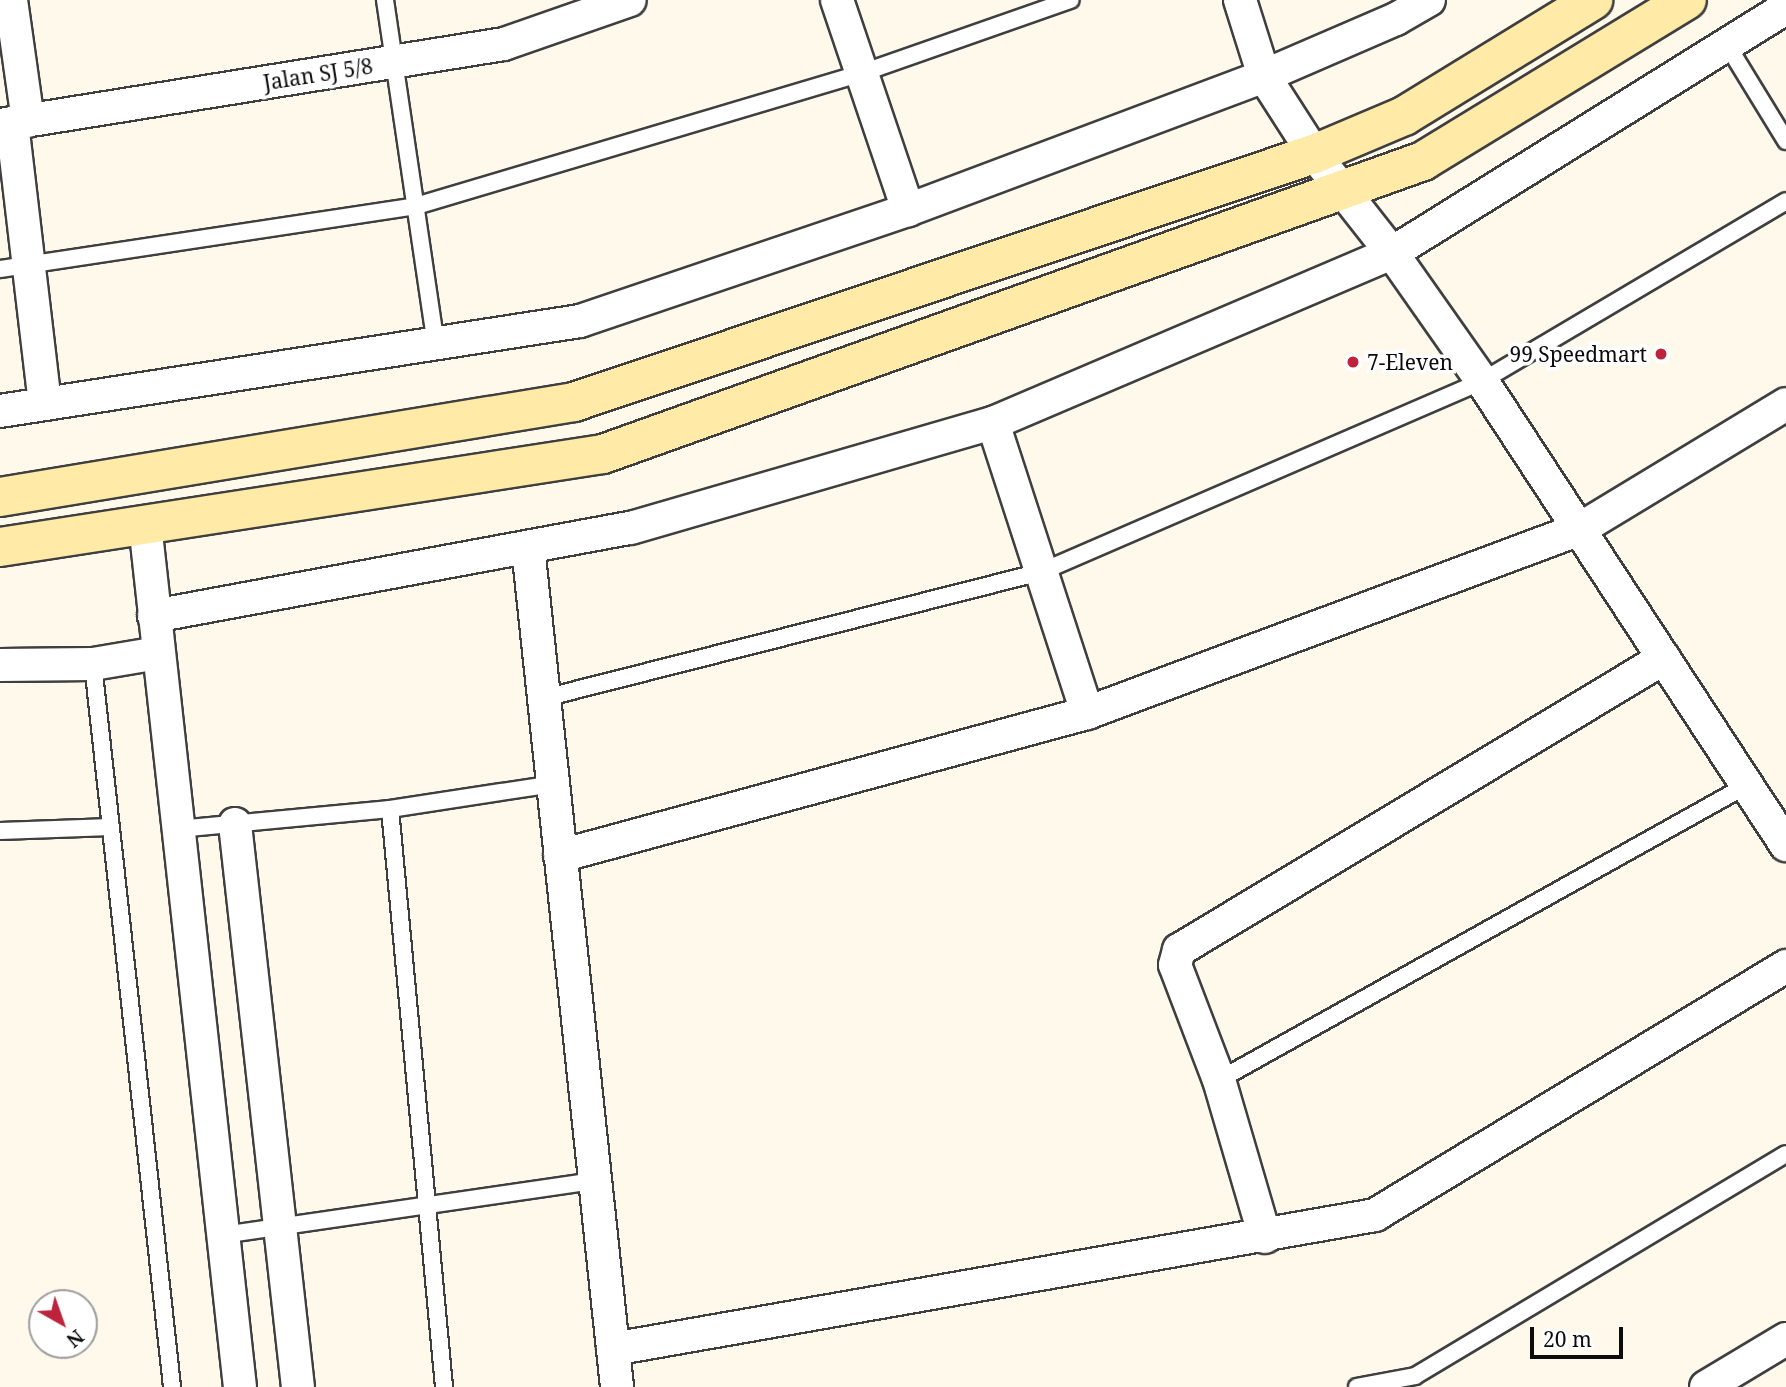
<!DOCTYPE html>
<style>
body{margin:0}
#map{position:relative;width:1786px;height:1387px;overflow:hidden;background:#fff9ec;font-family:"Noto Serif",serif}
div>[style]{position:absolute}
.roads{filter:drop-shadow(2px 0 #3f3f3f) drop-shadow(-2px 0 #3f3f3f) drop-shadow(0 2px #3f3f3f) drop-shadow(0 -2px #3f3f3f)}
.lane>*{height:16px;margin:-8px;padding:0 8px;transform-origin:8px;border-radius:8px;background:#fff}
.street>*{height:32px;margin:-16px;padding:0 16px;transform-origin:16px;border-radius:16px;background:#fff}
.secondary>*{height:38px;margin:-19px;padding:0 19px;transform-origin:19px;border-radius:19px;background:#ffeba7}
.dots>*{width:19px;height:19px;translate:-50% -50%;box-sizing:border-box;border:4px solid #fff;border-radius:50%}
span{translate:-50% -50%;white-space:nowrap;text-align:center;line-height:1.15;-webkit-text-stroke:7px #fff;paint-order:stroke}
.street-label{font-size:21px;color:#0c0c0c}
.poi-label{font-size:21px;color:#0c0c0c}
.right{translate:-100% -50%;text-align:right}
.left{translate:0 -50%;text-align:left}
.north{position:absolute;left:28px;top:1289px;width:70px;height:70px;box-sizing:border-box;background:#fff;border:2px solid #9e9e9e;border-radius:50%;rotate:140deg;font-size:19px;font-weight:700;line-height:28px;text-align:center;color:#0c0c0c}
.north::after{content:'';display:block;margin:auto;width:24px;height:32px;background:#bd243c;clip-path:polygon(50% 0,100% 100%,50% 72%,0 100%)}
.scale{position:absolute;left:1530px;top:1327px;width:93px;height:32px;box-sizing:border-box;border:4px solid #0c0c0c;border-top:0;padding-left:9px;font-size:21px;line-height:24px;white-space:nowrap;color:#0c0c0c;-webkit-text-stroke:5px #fff;paint-order:stroke}
</style>
<div id="map">
<div class="roads">
<div class="lane">
<div style="left:385px;top:0;width:349px;rotate:81.6deg"></div>
<div style="left:1726px;top:43px;width:115px;rotate:58.5deg"></div>
<div style="left:0;top:269px;width:421px;rotate:-8.6deg"></div>
<div style="left:416px;top:206px;width:465px;rotate:-16.6deg"></div>
<div style="left:862px;top:73px;width:221px;rotate:-19.3deg"></div>
<div style="left:93px;top:664px;width:727px;rotate:83.76deg"></div>
<div style="left:544px;top:698px;width:513px;rotate:-14.23deg"></div>
<div style="left:1041px;top:572px;width:481px;rotate:-23.4deg"></div>
<div style="left:1482px;top:381px;width:353px;rotate:-30.6deg"></div>
<div style="left:390px;top:809px;width:581px;rotate:84.66deg"></div>
<div style="left:178px;top:829px;width:213px;rotate:-5.4deg"></div>
<div style="left:390px;top:809px;width:165px;rotate:-8.7deg"></div>
<div style="left:0;top:831px;width:111px;rotate:-2.1deg"></div>
<div style="left:1219px;top:1080px;width:605px;rotate:-29.19deg"></div>
<div style="left:223px;top:1235px;width:376px;rotate:-8.3deg"></div>
<div style="left:1357px;top:1387px;width:59px;rotate:-10.7deg"></div>
<div style="left:1415px;top:1376px;width:432px;rotate:-30.9deg"></div>
</div>
<div class="street">
<div style="left:11px;top:0;width:122px;rotate:82deg"></div>
<div style="left:837px;top:0;width:222px;rotate:71.3deg"></div>
<div style="left:1240px;top:0;width:80px;rotate:72.5deg"></div>
<div style="left:1264px;top:76px;width:93px;rotate:57.3deg"></div>
<div style="left:1314px;top:154px;width:126px;rotate:51.8deg"></div>
<div style="left:1392px;top:253px;width:156px;rotate:54.9deg"></div>
<div style="left:1482px;top:381px;width:555px;rotate:56.77deg"></div>
<div style="left:12px;top:123px;width:283px;rotate:83.3deg"></div>
<div style="left:0;top:125px;width:510px;rotate:-9.13deg"></div>
<div style="left:504px;top:44px;width:133px;rotate:-19.2deg"></div>
<div style="left:0;top:411px;width:587px;rotate:-8.82deg"></div>
<div style="left:580px;top:321px;width:346px;rotate:-18.7deg"></div>
<div style="left:908px;top:210px;width:380px;rotate:-20.6deg"></div>
<div style="left:1264px;top:76px;width:144px;rotate:-23.4deg"></div>
<div style="left:1396px;top:19px;width:38px;rotate:-30deg"></div>
<div style="left:993px;top:423px;width:305px;rotate:72deg"></div>
<div style="left:145px;top:524px;width:868px;rotate:83.72deg"></div>
<div style="left:528px;top:547px;width:845px;rotate:83.95deg"></div>
<div style="left:154px;top:616px;width:485px;rotate:-10.5deg"></div>
<div style="left:631px;top:528px;width:377px;rotate:-16.2deg"></div>
<div style="left:993px;top:423px;width:434px;rotate:-23.1deg"></div>
<div style="left:1392px;top:253px;width:464px;rotate:-31.9deg"></div>
<div style="left:0;top:665px;width:93px;rotate:-0.6deg"></div>
<div style="left:93px;top:664px;width:66px;rotate:-9.6deg"></div>
<div style="left:235px;top:824px;width:567px;rotate:83.62deg"></div>
<div style="left:560px;top:856px;width:546px;rotate:-15.18deg"></div>
<div style="left:1087px;top:713px;width:526px;rotate:-20.47deg"></div>
<div style="left:1580px;top:529px;width:241px;rotate:-31.2deg"></div>
<div style="left:1265px;top:1237px;width:164px;rotate:-106.3deg"></div>
<div style="left:1219px;top:1080px;width:123px;rotate:-110.9deg"></div>
<div style="left:1175px;top:965px;width:16px;rotate:-75deg"></div>
<div style="left:1179px;top:950px;width:566px;rotate:-31.05deg"></div>
<div style="left:613px;top:1349px;width:774px;rotate:-9.97deg"></div>
<div style="left:1375px;top:1215px;width:481px;rotate:-31.2deg"></div>
<div style="left:1706px;top:1387px;width:93px;rotate:-31deg"></div>
</div>
<div class="secondary">
<div style="left:0;top:497px;width:582px;rotate:-9.4deg"></div>
<div style="left:574px;top:402px;width:780px;rotate:-18.53deg"></div>
<div style="left:1314px;top:154px;width:98px;rotate:-22.9deg"></div>
<div style="left:1404px;top:116px;width:222px;rotate:-31.5deg"></div>
<div style="left:0;top:547px;width:610px;rotate:-8.77deg"></div>
<div style="left:603px;top:454px;width:871px;rotate:-19.66deg"></div>
<div style="left:1423px;top:161px;width:309px;rotate:-31.4deg"></div>
</div>
</div>
<div class="dots">
<div style="left:1661px;top:354px;background:#bd243c"></div>
<div style="left:1353px;top:362px;background:#bd243c"></div>
</div>
<div class="street-label">
<span style="left:318px;top:74px;rotate:-9deg">Jalan SJ 5/8</span>
</div>
<div class="poi-label">
<span class="right" style="left:1647px;top:354px">99 Speedmart</span>
<span class="left" style="left:1367px;top:362px">7-Eleven</span>
</div>
<div class="north">N</div>
<div class="scale">20 m</div>
</div>
